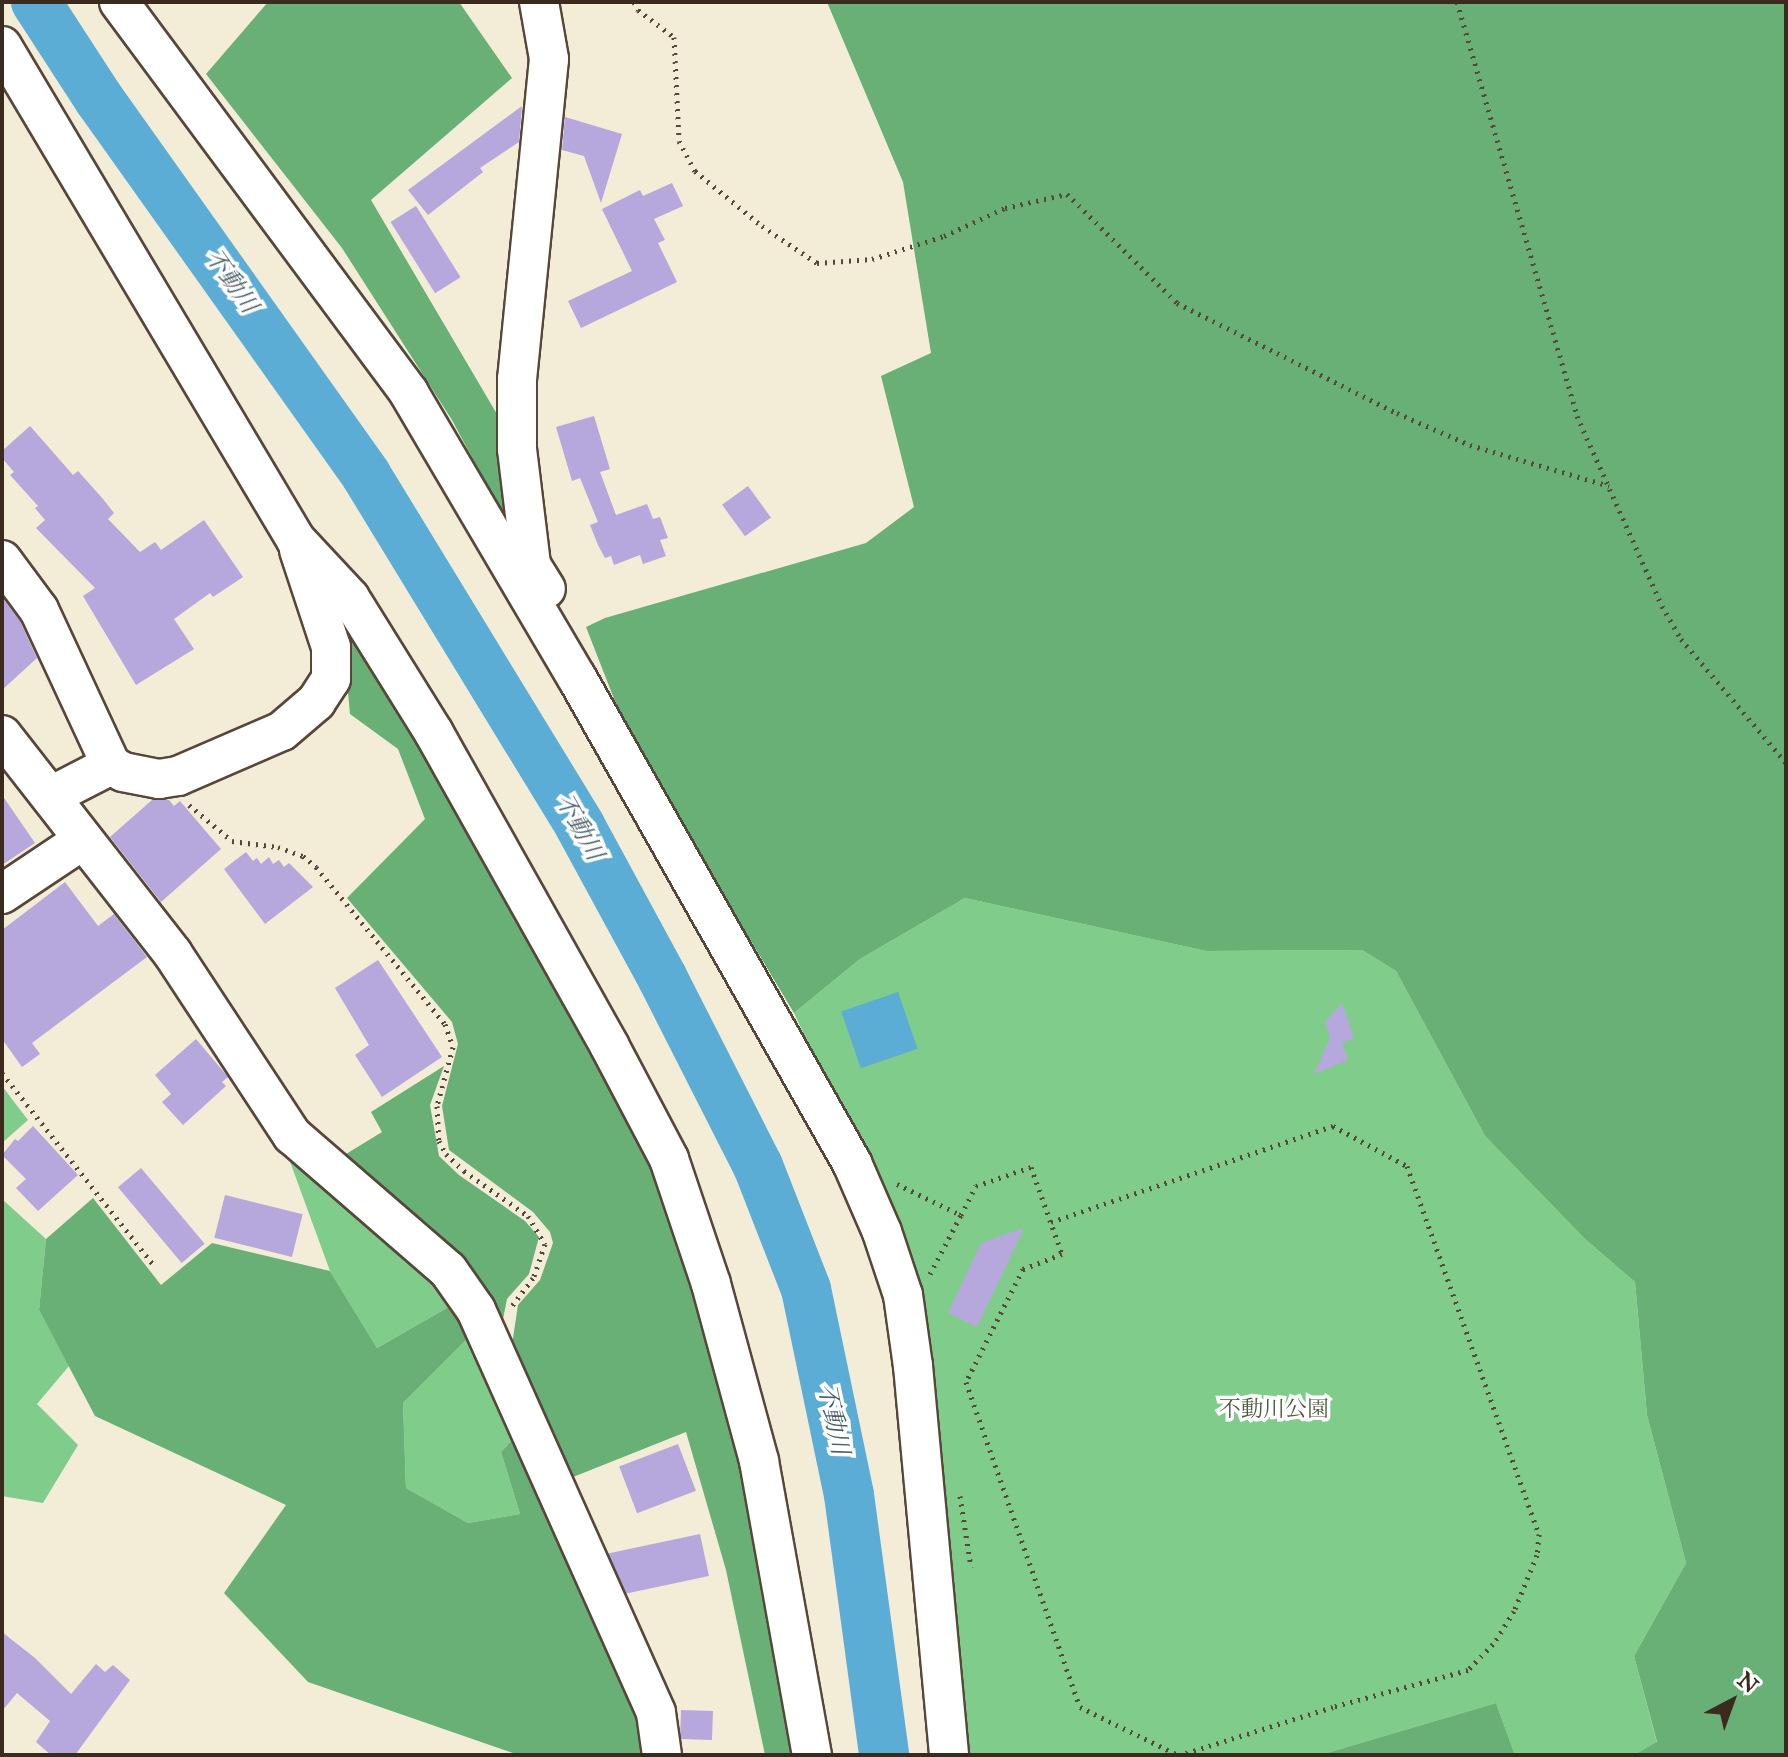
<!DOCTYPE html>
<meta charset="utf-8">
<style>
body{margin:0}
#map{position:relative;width:1788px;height:1757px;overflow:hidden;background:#f3ecd6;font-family:"IM FELL Great Primer","Noto Serif JP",serif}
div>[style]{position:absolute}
.green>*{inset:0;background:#80cc8a}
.forest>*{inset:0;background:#68b076}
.water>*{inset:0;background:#5badd6;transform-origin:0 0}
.river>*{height:50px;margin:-25px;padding:0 25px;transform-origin:25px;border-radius:25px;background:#5badd6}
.building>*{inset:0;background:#b6a7dd;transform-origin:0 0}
.path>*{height:5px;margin-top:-2.5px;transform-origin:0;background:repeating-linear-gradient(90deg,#57473a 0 2px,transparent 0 8px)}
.roads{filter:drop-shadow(2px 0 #57473a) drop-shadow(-2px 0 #57473a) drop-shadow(0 2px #57473a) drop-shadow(0 -2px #57473a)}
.minor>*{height:38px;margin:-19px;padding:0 19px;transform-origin:19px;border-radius:19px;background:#fff}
span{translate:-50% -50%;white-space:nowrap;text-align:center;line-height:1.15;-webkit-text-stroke:7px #fff;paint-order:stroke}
.park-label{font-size:22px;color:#505b3e}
.water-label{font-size:24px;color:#485e68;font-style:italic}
.frame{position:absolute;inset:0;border:4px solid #3b2a1e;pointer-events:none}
.north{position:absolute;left:1692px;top:1661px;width:80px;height:80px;-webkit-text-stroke:6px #fff;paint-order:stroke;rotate:41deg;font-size:22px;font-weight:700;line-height:32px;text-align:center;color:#3b2a1e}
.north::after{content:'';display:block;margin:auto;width:28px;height:36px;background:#3b2a1e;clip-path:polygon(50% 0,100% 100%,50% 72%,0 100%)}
</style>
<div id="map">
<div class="green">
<div style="clip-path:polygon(965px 898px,1206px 951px,1362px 950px,1396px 971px,1485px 1136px,1585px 1239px,1635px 1282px,1647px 1415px,1686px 1563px,1634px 1656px,1657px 1743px,1634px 1755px,1515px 1755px,1496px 1703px,1320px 1755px,961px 1755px,894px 1226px,794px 1013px,860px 959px)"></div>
<div style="clip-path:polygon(2px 1086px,28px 1120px,2px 1143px)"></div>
<div style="clip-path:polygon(281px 1137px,459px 1301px,377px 1348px,330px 1271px)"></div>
<div style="clip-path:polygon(2px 1199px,46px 1239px,39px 1310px,69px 1366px,37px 1404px,78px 1445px,43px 1503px,2px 1496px)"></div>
<div style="clip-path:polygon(475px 1331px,518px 1433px,501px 1452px,520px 1514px,468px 1523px,406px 1488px,403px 1403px)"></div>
</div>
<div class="forest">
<div style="clip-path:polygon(268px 2px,459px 2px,512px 78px,371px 200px,504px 426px,517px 542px,452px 420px,342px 248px,206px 74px)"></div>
<div style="clip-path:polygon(827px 2px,1786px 2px,1786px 1755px,1634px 1755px,1657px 1742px,1634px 1656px,1686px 1563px,1647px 1415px,1635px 1282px,1585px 1239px,1485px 1136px,1396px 971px,1362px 950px,1206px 951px,965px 898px,860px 959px,794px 1013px,629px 737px,586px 627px,605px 618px,866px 543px,914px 507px,881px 376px,931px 353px,903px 182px)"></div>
<div style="clip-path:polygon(340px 605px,657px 1164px,746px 1463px,799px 1755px,765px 1755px,726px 1570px,686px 1432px,558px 1483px,510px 1358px,518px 1305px,540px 1280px,553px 1243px,550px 1232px,533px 1212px,449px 1150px,442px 1106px,458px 1044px,452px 1022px,347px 898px,425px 819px,398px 749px,350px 714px)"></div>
<div style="clip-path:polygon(444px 1066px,430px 1105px,439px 1156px,459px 1175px,525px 1221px,539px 1237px,529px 1274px,507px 1299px,501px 1329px,333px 1162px,382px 1132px,371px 1112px)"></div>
<div style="clip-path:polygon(93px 1198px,161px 1285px,212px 1243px,330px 1271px,377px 1348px,459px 1301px,475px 1331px,403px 1403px,406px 1488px,468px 1523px,520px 1514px,501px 1452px,518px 1433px,654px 1755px,519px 1755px,308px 1682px,224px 1593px,286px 1505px,95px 1416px,39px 1310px,46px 1239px)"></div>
<div style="clip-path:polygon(1496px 1703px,1515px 1755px,1320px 1755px)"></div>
</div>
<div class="water">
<div style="left:898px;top:992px;width:60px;height:60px;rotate:71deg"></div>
</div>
<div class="river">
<div style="left:36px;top:2px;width:116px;rotate:57deg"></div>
<div style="left:99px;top:99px;width:461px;rotate:54.6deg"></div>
<div style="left:366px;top:475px;width:411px;rotate:58.6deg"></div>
<div style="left:580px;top:826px;width:174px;rotate:61.5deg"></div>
<div style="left:663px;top:979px;width:210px;rotate:63.1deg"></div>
<div style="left:758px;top:1166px;width:132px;rotate:68.7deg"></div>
<div style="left:806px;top:1289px;width:210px;rotate:78.2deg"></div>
<div style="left:849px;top:1495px;width:262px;rotate:82.3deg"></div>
</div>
<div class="building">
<div style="clip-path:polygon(522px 106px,519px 142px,480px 168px,483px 172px,428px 215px,408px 190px)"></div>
<div style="clip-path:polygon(565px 117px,622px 134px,601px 203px,584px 156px,562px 150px)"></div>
<div style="clip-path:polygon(672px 183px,683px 206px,654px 219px,665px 240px,658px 243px,677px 282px,581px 328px,568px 301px,632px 271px,602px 209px,640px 190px,643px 196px)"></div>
<div style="left:416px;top:206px;width:84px;height:30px;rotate:58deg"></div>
<div style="clip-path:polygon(594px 416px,610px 469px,600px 472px,616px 515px,647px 504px,653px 519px,660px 517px,668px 538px,660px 540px,666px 556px,643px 564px,640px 555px,614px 565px,611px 556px,605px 558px,598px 545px,590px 525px,598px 522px,580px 478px,572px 481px,556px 427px)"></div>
<div style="clip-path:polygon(30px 426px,73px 475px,78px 471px,103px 499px,114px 513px,108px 519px,140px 552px,155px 542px,161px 550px,204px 520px,243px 577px,213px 597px,210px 593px,174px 619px,194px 649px,136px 685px,83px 596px,95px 588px,36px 528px,45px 520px,35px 508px,38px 506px,10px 475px,14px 472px,2px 458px,2px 451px)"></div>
<div style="left:748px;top:486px;width:39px;height:32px;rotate:54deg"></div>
<div style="clip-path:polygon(2px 597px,20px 621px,37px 658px,2px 690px)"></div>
<div style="clip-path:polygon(2px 795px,35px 843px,2px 865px)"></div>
<div style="clip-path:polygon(152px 800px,169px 800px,174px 806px,180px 801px,221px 849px,161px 902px,110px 837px)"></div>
<div style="clip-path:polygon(246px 852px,253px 861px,257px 858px,261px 864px,269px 857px,273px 864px,279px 860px,284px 867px,289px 863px,313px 887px,265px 924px,224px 869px)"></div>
<div style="clip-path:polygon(65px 882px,98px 926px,114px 914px,147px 957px,32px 1043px,40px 1054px,22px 1067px,2px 1039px,2px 930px)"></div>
<div style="clip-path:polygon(378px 960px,442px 1057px,382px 1097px,355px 1055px,369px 1045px,335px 988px)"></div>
<div style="clip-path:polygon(1342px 1003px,1354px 1038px,1342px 1043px,1348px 1060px,1314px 1074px,1330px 1038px,1325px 1022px)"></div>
<div style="clip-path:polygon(196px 1039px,228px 1077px,222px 1082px,226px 1086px,183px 1125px,162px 1102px,171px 1094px,155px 1075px)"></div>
<div style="clip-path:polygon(33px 1126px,78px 1175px,38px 1211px,16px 1188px,26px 1179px,2px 1155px,15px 1139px,18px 1141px)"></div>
<div style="left:141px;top:1168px;width:99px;height:30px;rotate:50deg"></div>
<div style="left:225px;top:1195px;width:80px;height:44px;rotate:14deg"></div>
<div style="clip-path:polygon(1024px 1228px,977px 1327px,948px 1313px,981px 1243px)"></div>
<div style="left:678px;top:1444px;width:50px;height:63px;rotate:69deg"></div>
<div style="left:700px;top:1534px;width:43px;height:94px;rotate:78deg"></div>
<div style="clip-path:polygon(2px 1632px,35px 1658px,71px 1694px,96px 1664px,105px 1672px,113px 1665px,130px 1680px,75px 1755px,51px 1755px,36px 1742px,50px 1721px,17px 1693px,2px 1711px)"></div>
<div style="left:681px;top:1710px;width:32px;height:29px;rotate:2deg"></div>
</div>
<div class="path">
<div style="left:634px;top:2px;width:9px;rotate:63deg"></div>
<div style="left:638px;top:10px;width:45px;rotate:36.9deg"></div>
<div style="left:674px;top:37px;width:104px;rotate:87.2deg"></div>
<div style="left:679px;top:141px;width:34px;rotate:62deg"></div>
<div style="left:695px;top:171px;width:87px;rotate:39.4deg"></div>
<div style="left:762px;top:226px;width:66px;rotate:33.9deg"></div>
<div style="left:817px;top:263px;width:55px;rotate:-4.2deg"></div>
<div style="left:872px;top:259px;width:76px;rotate:-17.7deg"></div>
<div style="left:944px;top:236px;width:67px;rotate:-24.7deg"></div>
<div style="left:1005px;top:208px;width:64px;rotate:-12.7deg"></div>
<div style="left:1067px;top:194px;width:155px;rotate:44.7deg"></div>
<div style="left:1177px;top:303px;width:246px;rotate:26.6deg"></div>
<div style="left:1397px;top:413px;width:80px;rotate:23.7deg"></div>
<div style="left:1470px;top:445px;width:145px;rotate:16.4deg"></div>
<div style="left:1457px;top:2px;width:431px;rotate:73.8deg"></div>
<div style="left:1577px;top:416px;width:208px;rotate:65.9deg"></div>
<div style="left:1662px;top:606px;width:38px;rotate:60deg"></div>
<div style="left:1681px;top:639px;width:162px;rotate:49.7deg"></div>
<div style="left:189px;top:805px;width:56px;rotate:39.9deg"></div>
<div style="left:232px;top:841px;width:46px;rotate:7.4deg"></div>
<div style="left:278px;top:847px;width:27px;rotate:20deg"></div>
<div style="left:303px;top:856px;width:17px;rotate:40deg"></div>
<div style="left:316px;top:867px;width:203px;rotate:50.6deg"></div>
<div style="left:445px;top:1024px;width:24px;rotate:71deg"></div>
<div style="left:453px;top:1047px;width:61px;rotate:105.2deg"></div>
<div style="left:437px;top:1106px;width:35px;rotate:87deg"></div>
<div style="left:439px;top:1141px;width:15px;rotate:62deg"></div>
<div style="left:446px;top:1154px;width:25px;rotate:43deg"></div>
<div style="left:464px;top:1171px;width:78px;rotate:35.1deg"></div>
<div style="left:528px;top:1216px;width:33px;rotate:59deg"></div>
<div style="left:545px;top:1244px;width:36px;rotate:109deg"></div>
<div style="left:533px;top:1278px;width:36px;rotate:127deg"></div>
<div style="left:2px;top:1073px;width:243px;rotate:51.7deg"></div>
<div style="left:897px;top:1184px;width:71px;rotate:25.8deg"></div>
<div style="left:961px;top:1215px;width:33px;rotate:-63deg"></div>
<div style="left:976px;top:1186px;width:58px;rotate:-19.1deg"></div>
<div style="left:1031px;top:1167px;width:92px;rotate:70.4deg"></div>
<div style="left:1062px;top:1254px;width:42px;rotate:159deg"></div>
<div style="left:1023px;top:1269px;width:127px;rotate:116.8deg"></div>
<div style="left:966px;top:1382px;width:344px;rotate:70.7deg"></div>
<div style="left:1080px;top:1707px;width:109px;rotate:26.1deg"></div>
<div style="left:1051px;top:1222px;width:298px;rotate:-18.8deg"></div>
<div style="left:1333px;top:1126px;width:84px;rotate:28.4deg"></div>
<div style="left:1407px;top:1166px;width:391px;rotate:70.3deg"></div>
<div style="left:1539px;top:1534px;width:21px;rotate:95deg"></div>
<div style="left:1537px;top:1555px;width:61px;rotate:112.3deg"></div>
<div style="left:1514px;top:1611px;width:39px;rotate:122deg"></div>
<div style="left:1493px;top:1644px;width:36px;rotate:134deg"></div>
<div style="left:1468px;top:1670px;width:140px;rotate:164.7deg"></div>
<div style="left:1333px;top:1707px;width:160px;rotate:162.6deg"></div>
<div style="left:930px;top:1274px;width:67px;rotate:-62.3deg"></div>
<div style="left:960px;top:1496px;width:72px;rotate:81.2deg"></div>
</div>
<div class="roads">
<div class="minor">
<div style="left:119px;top:2px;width:487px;rotate:53.4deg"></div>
<div style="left:409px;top:393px;width:331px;rotate:59.5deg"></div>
<div style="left:577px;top:678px;width:558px;rotate:60.45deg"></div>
<div style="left:852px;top:1163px;width:75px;rotate:66.5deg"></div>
<div style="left:882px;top:1232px;width:66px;rotate:71.6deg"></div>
<div style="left:903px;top:1295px;width:72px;rotate:82deg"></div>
<div style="left:913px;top:1366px;width:391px;rotate:84.7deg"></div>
<div style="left:539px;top:2px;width:58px;rotate:80deg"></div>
<div style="left:549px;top:59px;width:322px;rotate:95.7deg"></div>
<div style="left:517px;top:379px;width:70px;rotate:90deg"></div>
<div style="left:517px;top:449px;width:117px;rotate:83.1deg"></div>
<div style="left:531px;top:565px;width:28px;rotate:58deg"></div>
<div style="left:2px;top:46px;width:575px;rotate:59.24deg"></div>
<div style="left:296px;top:540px;width:79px;rotate:47deg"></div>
<div style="left:350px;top:598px;width:159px;rotate:58.1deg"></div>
<div style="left:434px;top:733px;width:358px;rotate:60.7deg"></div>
<div style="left:609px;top:1045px;width:129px;rotate:62.2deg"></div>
<div style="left:669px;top:1159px;width:132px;rotate:71.4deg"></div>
<div style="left:711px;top:1284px;width:183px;rotate:74.8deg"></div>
<div style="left:759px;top:1461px;width:299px;rotate:79.8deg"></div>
<div style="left:2px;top:560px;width:62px;rotate:53.5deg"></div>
<div style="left:39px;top:610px;width:171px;rotate:65.1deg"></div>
<div style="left:111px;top:765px;width:68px;rotate:152.7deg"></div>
<div style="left:2px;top:735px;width:278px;rotate:52deg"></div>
<div style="left:173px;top:954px;width:217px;rotate:56.7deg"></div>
<div style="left:292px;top:1135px;width:206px;rotate:40.9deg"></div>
<div style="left:448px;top:1270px;width:49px;rotate:55deg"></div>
<div style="left:476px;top:1310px;width:441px;rotate:65.9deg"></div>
<div style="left:656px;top:1713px;width:42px;rotate:81.9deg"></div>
<div style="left:111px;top:765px;width:14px;rotate:30deg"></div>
<div style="left:123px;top:772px;width:37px;rotate:11deg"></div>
<div style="left:159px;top:779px;width:19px;rotate:-9deg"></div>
<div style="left:178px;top:776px;width:113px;rotate:-23.4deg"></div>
<div style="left:282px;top:731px;width:45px;rotate:-40.5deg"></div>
<div style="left:316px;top:702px;width:27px;rotate:-57deg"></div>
<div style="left:331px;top:679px;width:32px;rotate:-90deg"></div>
<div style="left:331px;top:647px;width:102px;rotate:-108.3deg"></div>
<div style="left:2px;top:894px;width:97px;rotate:-33.7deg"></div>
</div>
</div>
<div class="park-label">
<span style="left:1274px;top:1409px">不動川公園</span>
</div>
<div class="water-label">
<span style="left:231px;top:281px;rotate:55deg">不動川</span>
<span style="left:579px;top:827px;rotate:61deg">不動川</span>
<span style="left:833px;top:1419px;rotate:78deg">不動川</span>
</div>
<div class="frame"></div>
<div class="north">N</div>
</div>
